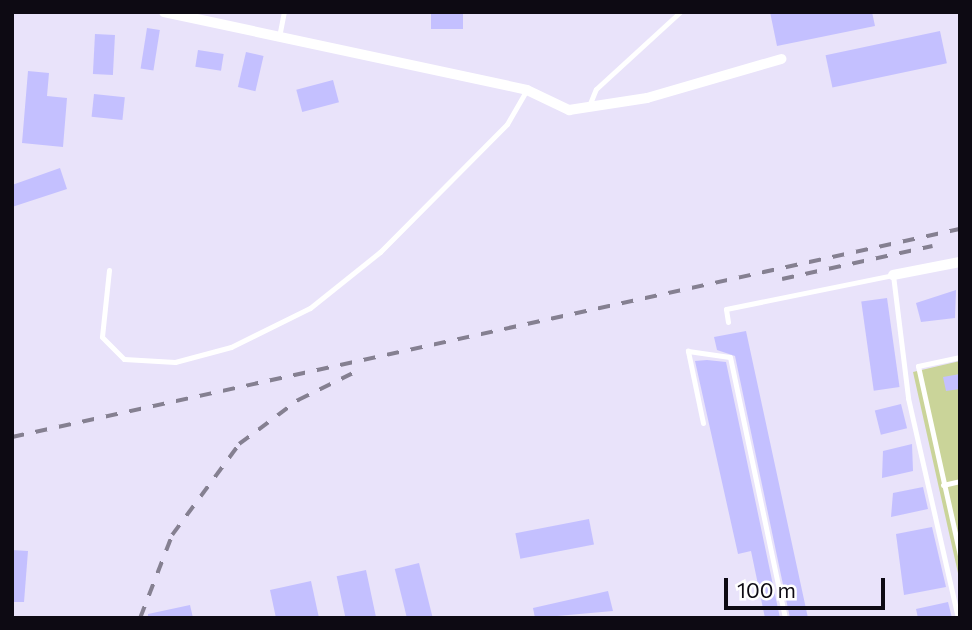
<!DOCTYPE html>
<style>
body{margin:0}
#map{position:relative;width:972px;height:630px;overflow:hidden;background:#e9e3fa;font-family:Commissioner,sans-serif}
div>[style]{position:absolute}
.green>*{inset:0;background:#cad499}
.building>*{inset:0;background:#c4c0ff;transform-origin:0 0}
.lane>*{height:5px;margin:-2.5px;padding:0 2.5px;transform-origin:2.5px;border-radius:2.5px;background:#fff}
.street>*{height:10px;margin:-5px;padding:0 5px;transform-origin:5px;border-radius:5px;background:#fff}
.rail>*{height:3.5px;margin-top:-1.75px;transform-origin:0;background:repeating-linear-gradient(90deg,#858091 0 12px,transparent 0 24px)}
span{translate:-50% -50%;white-space:nowrap;text-align:center;line-height:1.15;-webkit-text-stroke:6px #fff;paint-order:stroke}
.frame{position:absolute;inset:0;border:14px solid #0d0a13;pointer-events:none}
.scale{position:absolute;left:724px;top:578px;width:161px;height:32px;box-sizing:border-box;border:4px solid #0d0a13;border-top:0;padding-left:9px;font-size:21px;line-height:24px;white-space:nowrap;color:#0d0a13;-webkit-text-stroke:5px #fff;paint-order:stroke}
</style>
<div id="map">
<div class="green">
<div style="clip-path:polygon(960px 361px,960px 582px,913px 372px)"></div>
</div>
<div class="building">
<div style="left:431px;top:12px;width:32px;height:17px"></div>
<div style="clip-path:polygon(770px 12px,872px 12px,875px 26px,777px 46px)"></div>
<div style="left:147px;top:28px;width:13px;height:41px;rotate:9deg"></div>
<div style="left:940px;top:31px;width:33px;height:117px;rotate:78deg"></div>
<div style="left:95px;top:34px;width:20px;height:40px;rotate:3deg"></div>
<div style="left:198px;top:50px;width:26px;height:17px;rotate:9deg"></div>
<div style="left:246px;top:52px;width:18px;height:36px;rotate:13deg"></div>
<div style="clip-path:polygon(28px 71px,49px 73px,47px 96px,67px 98px,63px 147px,22px 143px)"></div>
<div style="left:333px;top:80px;width:23px;height:38px;rotate:75deg"></div>
<div style="left:94px;top:94px;width:31px;height:23px;rotate:6deg"></div>
<div style="clip-path:polygon(60px 168px,67px 189px,12px 207px,12px 185px)"></div>
<div style="clip-path:polygon(956px 290px,955px 318px,921px 322px,916px 303px)"></div>
<div style="left:887px;top:298px;width:90px;height:26px;rotate:82deg"></div>
<div style="clip-path:polygon(746px 331px,808px 618px,790px 618px,735px 356px,717px 350px,714px 337px)"></div>
<div style="clip-path:polygon(707px 360px,726px 362px,780px 618px,765px 618px,751px 551px,738px 554px,695px 361px)"></div>
<div style="clip-path:polygon(960px 374px,960px 389px,946px 391px,943px 377px)"></div>
<div style="left:901px;top:404px;width:25px;height:27px;rotate:76deg"></div>
<div style="clip-path:polygon(912px 444px,913px 471px,882px 478px,883px 451px)"></div>
<div style="clip-path:polygon(923px 487px,928px 509px,891px 517px,893px 493px)"></div>
<div style="left:589px;top:519px;width:26px;height:75px;rotate:79deg"></div>
<div style="clip-path:polygon(932px 527px,946px 587px,904px 595px,896px 534px)"></div>
<div style="clip-path:polygon(12px 550px,28px 551px,24px 602px,12px 602px)"></div>
<div style="left:419px;top:563px;width:57px;height:25px;rotate:76deg"></div>
<div style="left:366px;top:570px;width:49px;height:30px;rotate:78deg"></div>
<div style="clip-path:polygon(311px 581px,319px 618px,276px 618px,270px 590px)"></div>
<div style="clip-path:polygon(608px 591px,613px 611px,535px 618px,533px 608px)"></div>
<div style="clip-path:polygon(948px 602px,952px 618px,918px 618px,916px 609px)"></div>
<div style="clip-path:polygon(190px 605px,193px 618px,148px 618px,148px 614px)"></div>
</div>
<div class="lane">
<div style="left:279px;top:37px;width:25px;rotate:-79deg"></div>
<div style="left:589px;top:106px;width:18px;rotate:-68deg"></div>
<div style="left:596px;top:89px;width:114px;rotate:-42.5deg"></div>
<div style="left:109px;top:270px;width:67px;rotate:96deg"></div>
<div style="left:102px;top:337px;width:31px;rotate:45deg"></div>
<div style="left:124px;top:359px;width:51px;rotate:3.4deg"></div>
<div style="left:175px;top:362px;width:58px;rotate:-15deg"></div>
<div style="left:231px;top:347px;width:88px;rotate:-26.3deg"></div>
<div style="left:310px;top:308px;width:90px;rotate:-38.7deg"></div>
<div style="left:380px;top:252px;width:180px;rotate:-45.2deg"></div>
<div style="left:507px;top:124px;width:39px;rotate:-60deg"></div>
<div style="left:728px;top:322px;width:13px;rotate:-99deg"></div>
<div style="left:726px;top:309px;width:170px;rotate:-11.5deg"></div>
<div style="left:893px;top:275px;width:124px;rotate:83deg"></div>
<div style="left:908px;top:398px;width:226px;rotate:77.2deg"></div>
<div style="left:960px;top:357px;width:43px;rotate:167.9deg"></div>
<div style="left:918px;top:366px;width:194px;rotate:77.5deg"></div>
<div style="left:703px;top:423px;width:74px;rotate:-101.8deg"></div>
<div style="left:688px;top:351px;width:42px;rotate:8.1deg"></div>
<div style="left:730px;top:357px;width:267px;rotate:78.1deg"></div>
<div style="left:943px;top:485px;width:17px;rotate:-13deg"></div>
</div>
<div class="street">
<div style="left:164px;top:12px;width:371px;rotate:12.1deg"></div>
<div style="left:527px;top:90px;width:47px;rotate:25.5deg"></div>
<div style="left:569px;top:110px;width:79px;rotate:-8.7deg"></div>
<div style="left:647px;top:98px;width:140px;rotate:-16.2deg"></div>
<div style="left:893px;top:275px;width:68px;rotate:-11deg"></div>
</div>
<div class="rail">
<div style="left:782px;top:279px;width:154px;rotate:-12.4deg"></div>
<div style="left:12px;top:437px;width:971px;rotate:-12.38deg"></div>
<div style="left:140px;top:618px;width:89px;rotate:-68.9deg"></div>
<div style="left:172px;top:535px;width:113px;rotate:-53.6deg"></div>
<div style="left:239px;top:444px;width:74px;rotate:-36.7deg"></div>
<div style="left:298px;top:400px;width:66px;rotate:-26.2deg"></div>
</div>
<div class="frame"></div>
<div class="scale">100 m</div>
</div>
